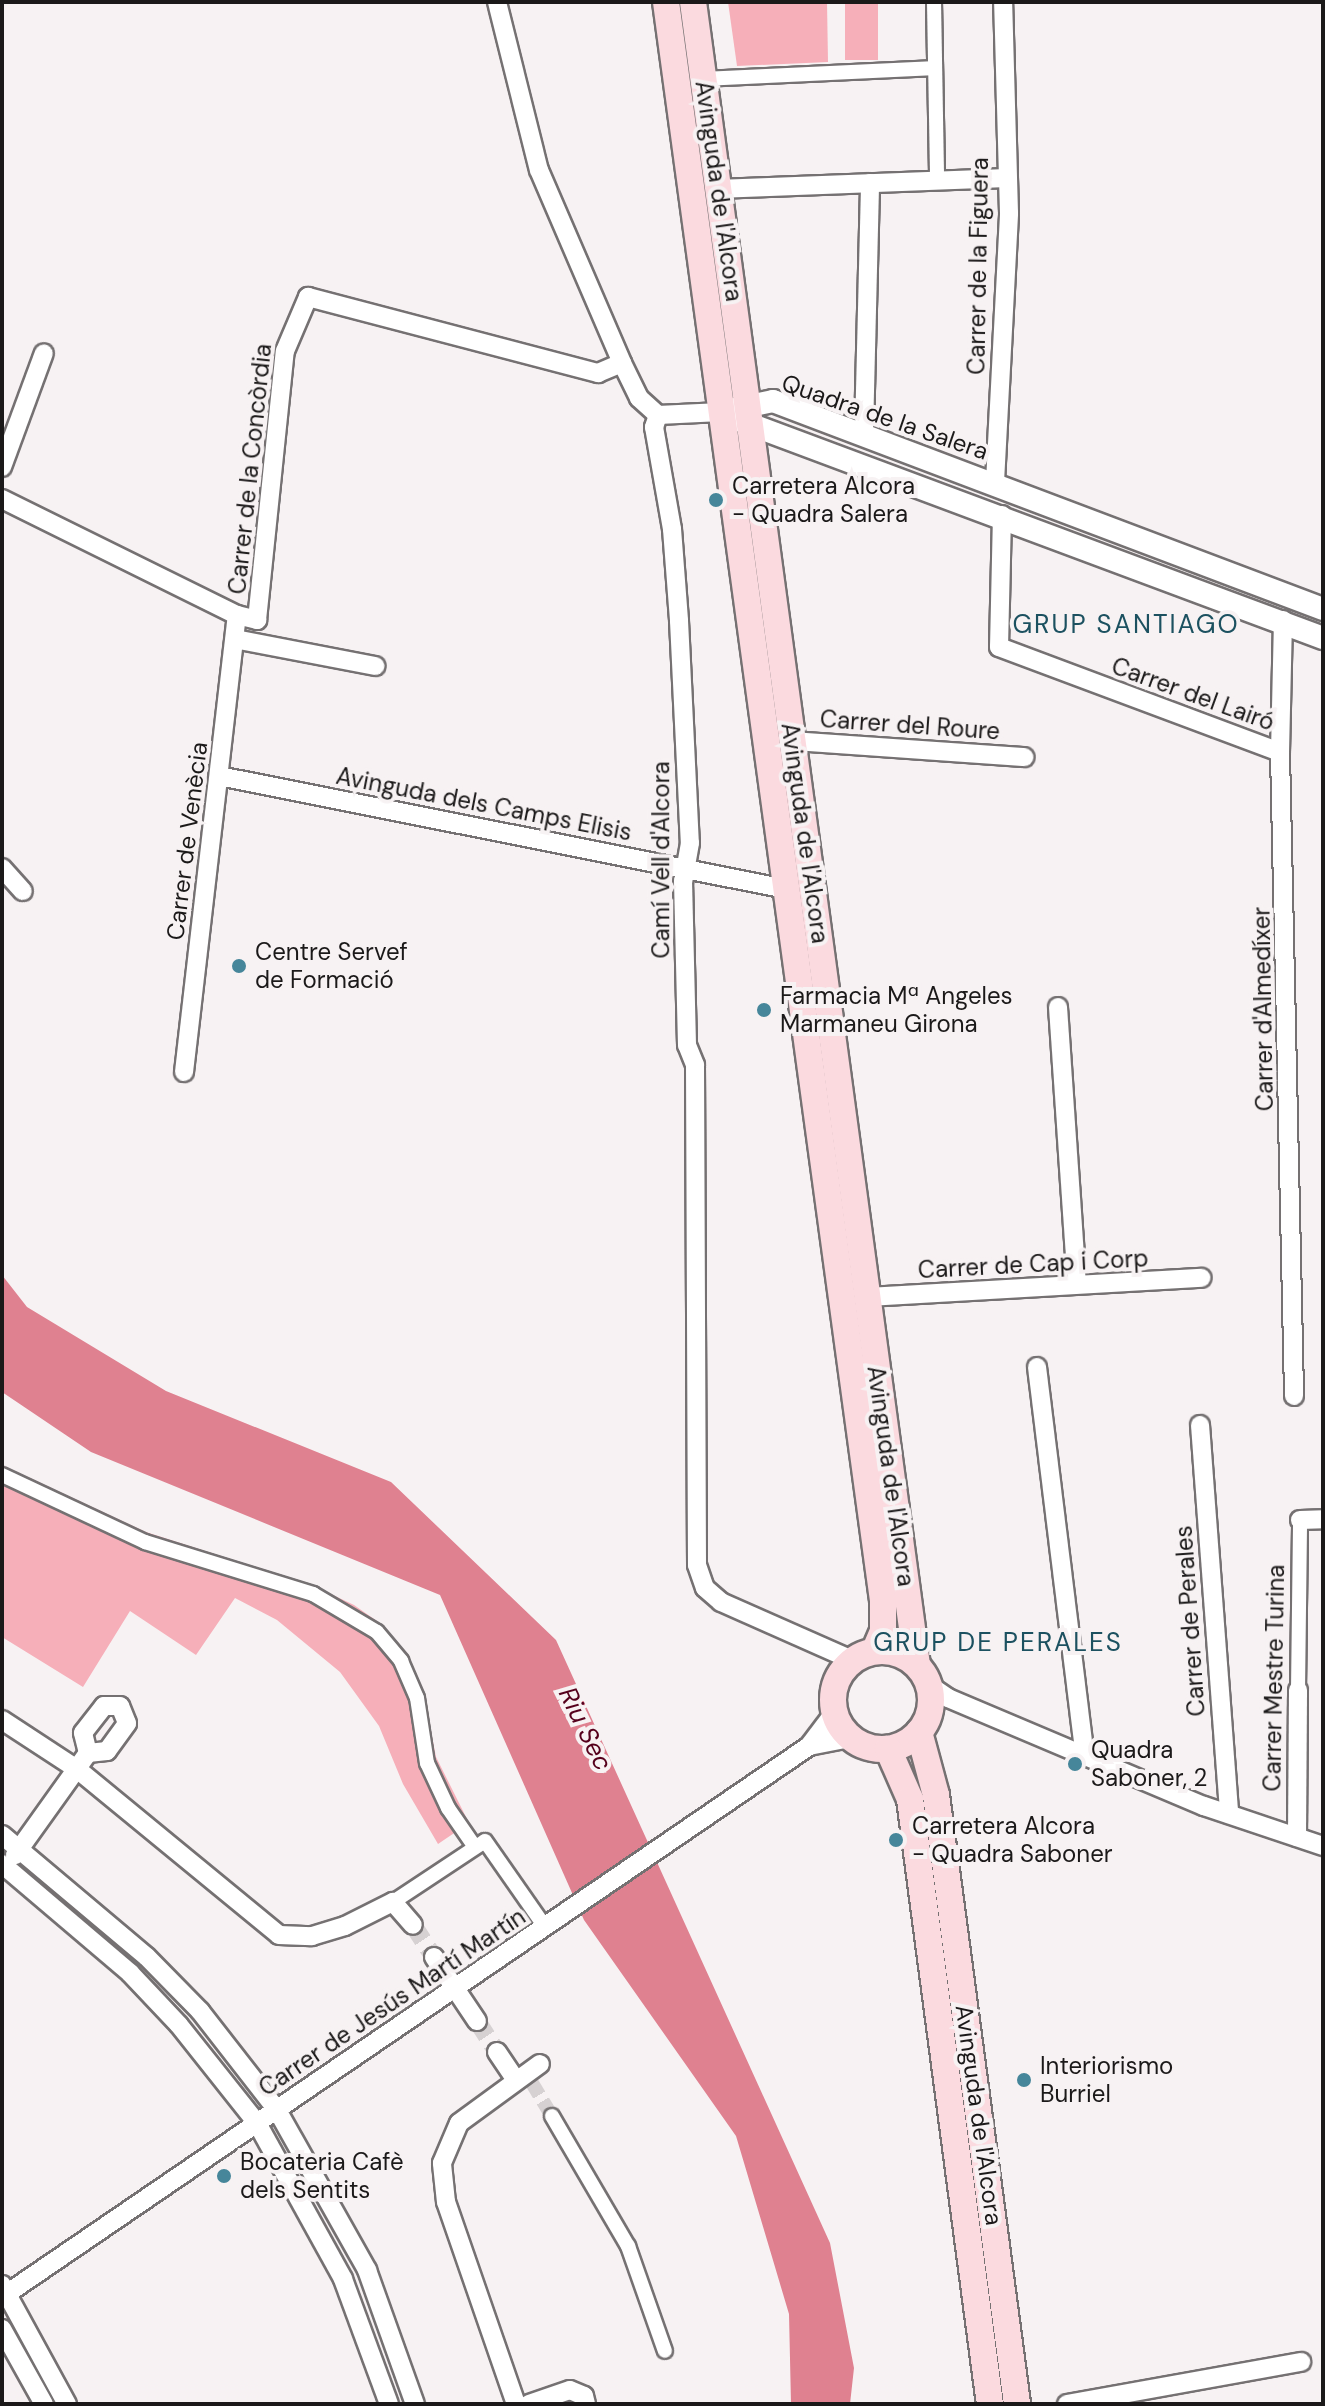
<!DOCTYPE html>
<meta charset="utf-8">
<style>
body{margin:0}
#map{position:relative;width:1325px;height:2406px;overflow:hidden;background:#f7f2f3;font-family:"DM Sans",sans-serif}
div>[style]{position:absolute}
.green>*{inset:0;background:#f6afb9;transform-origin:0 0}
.water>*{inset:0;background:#df8190}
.pedestrian-tunnel>*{height:14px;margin-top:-7px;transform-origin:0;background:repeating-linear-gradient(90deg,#d6d1d2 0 14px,transparent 0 21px)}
.minor-tunnel>*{height:18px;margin-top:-9px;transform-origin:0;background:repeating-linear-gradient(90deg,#d6d1d2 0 18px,transparent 0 27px)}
.roads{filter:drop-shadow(2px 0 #757172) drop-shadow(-2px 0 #757172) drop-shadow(0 2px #757172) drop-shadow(0 -2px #757172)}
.pedestrian>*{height:14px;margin:-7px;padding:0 7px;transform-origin:7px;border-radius:7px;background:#fff}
.minor>*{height:18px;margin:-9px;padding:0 9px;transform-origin:9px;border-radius:9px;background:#fff}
.tertiary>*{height:22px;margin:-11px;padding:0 11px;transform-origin:11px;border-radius:11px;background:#fff}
.secondary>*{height:26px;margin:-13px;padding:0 13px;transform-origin:13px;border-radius:13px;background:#fbdadf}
.secondary>.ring{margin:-13px;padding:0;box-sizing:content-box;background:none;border:26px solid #fbdadf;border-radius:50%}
.dots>*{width:22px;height:22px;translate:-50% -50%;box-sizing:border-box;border:4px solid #f7f2f3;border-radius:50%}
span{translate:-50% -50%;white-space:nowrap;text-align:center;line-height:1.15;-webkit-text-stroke:8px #f7f2f3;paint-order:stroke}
.street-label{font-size:24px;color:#1b1919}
.poi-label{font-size:24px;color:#1b1919}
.left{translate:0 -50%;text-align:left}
.neighbourhood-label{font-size:26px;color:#1c5160;letter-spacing:2px}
.water-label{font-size:26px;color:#55001c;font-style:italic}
.frame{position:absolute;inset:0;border:4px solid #1b1919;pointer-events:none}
</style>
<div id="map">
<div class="green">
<div style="clip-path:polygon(728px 2px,827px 2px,828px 62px,737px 66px)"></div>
<div style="left:845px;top:2px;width:33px;height:58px"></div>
<div style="clip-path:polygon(2px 1465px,146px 1532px,314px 1586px,354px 1605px,384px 1626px,408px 1658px,424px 1695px,436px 1757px,469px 1823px,438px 1844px,403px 1784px,379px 1726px,340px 1672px,277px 1620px,235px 1598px,196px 1655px,130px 1611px,83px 1687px,2px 1637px)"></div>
</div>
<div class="water">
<div style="clip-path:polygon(2px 1275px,27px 1307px,166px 1391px,391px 1482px,556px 1640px,830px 2243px,854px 2368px,850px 2404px,791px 2404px,789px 2314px,736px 2136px,584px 1920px,440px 1595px,91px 1452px,2px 1392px)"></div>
</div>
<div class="pedestrian-tunnel">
<div style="left:532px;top:2083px;width:39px;rotate:59deg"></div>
</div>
<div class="minor-tunnel">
<div style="left:413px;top:1925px;width:38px;rotate:57deg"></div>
<div style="left:477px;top:2021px;width:37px;rotate:57deg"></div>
</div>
<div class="roads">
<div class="pedestrian">
<div style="left:934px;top:2px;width:178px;rotate:89deg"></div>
<div style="left:704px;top:79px;width:231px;rotate:-2.7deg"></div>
<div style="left:2px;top:1475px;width:158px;rotate:25.1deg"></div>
<div style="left:145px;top:1542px;width:176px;rotate:17.2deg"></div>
<div style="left:313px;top:1594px;width:74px;rotate:30.7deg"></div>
<div style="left:377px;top:1632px;width:38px;rotate:50deg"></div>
<div style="left:401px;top:1661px;width:40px;rotate:66.6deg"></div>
<div style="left:417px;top:1698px;width:66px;rotate:81.3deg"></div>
<div style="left:427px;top:1763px;width:50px;rotate:65deg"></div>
<div style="left:448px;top:1808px;width:47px;rotate:55.3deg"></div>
<div style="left:1298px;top:1690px;width:170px;rotate:-89.3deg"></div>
<div style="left:393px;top:1902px;width:110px;rotate:-33.5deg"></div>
<div style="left:485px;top:1841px;width:105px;rotate:55.1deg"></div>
<div style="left:552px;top:2116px;width:151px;rotate:59.7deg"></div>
<div style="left:628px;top:2246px;width:111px;rotate:70.6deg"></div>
</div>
<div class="minor">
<div style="left:497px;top:2px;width:173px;rotate:76deg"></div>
<div style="left:539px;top:170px;width:210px;rotate:66.7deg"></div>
<div style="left:622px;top:363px;width:39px;rotate:64deg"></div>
<div style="left:639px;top:398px;width:25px;rotate:42deg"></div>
<div style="left:719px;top:189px;width:286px;rotate:-2.2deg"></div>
<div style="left:658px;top:415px;width:13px;rotate:108deg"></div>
<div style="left:654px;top:427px;width:104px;rotate:80deg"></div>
<div style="left:672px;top:529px;width:92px;rotate:85.6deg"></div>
<div style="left:679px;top:621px;width:222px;rotate:87.2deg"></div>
<div style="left:690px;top:843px;width:39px;rotate:100deg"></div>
<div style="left:683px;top:881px;width:164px;rotate:88.6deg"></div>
<div style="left:687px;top:1045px;width:22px;rotate:68deg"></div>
<div style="left:695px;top:1065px;width:500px;rotate:89.77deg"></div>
<div style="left:697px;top:1565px;width:24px;rotate:71deg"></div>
<div style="left:705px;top:1588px;width:21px;rotate:41deg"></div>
<div style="left:721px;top:1602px;width:143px;rotate:23.9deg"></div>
<div style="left:658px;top:415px;width:63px;rotate:-2.7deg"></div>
<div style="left:864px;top:432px;width:249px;rotate:-88.6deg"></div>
<div style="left:2px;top:467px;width:121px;rotate:-69.8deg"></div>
<div style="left:995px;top:482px;width:269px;rotate:-87deg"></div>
<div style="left:1009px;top:213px;width:211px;rotate:-91.6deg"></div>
<div style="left:2px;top:499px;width:262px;rotate:26.3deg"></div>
<div style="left:237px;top:615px;width:21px;rotate:14deg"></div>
<div style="left:257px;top:620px;width:270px;rotate:-84.1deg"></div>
<div style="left:285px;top:351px;width:59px;rotate:-66.9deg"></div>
<div style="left:308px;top:297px;width:300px;rotate:14.7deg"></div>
<div style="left:598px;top:373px;width:26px;rotate:-23deg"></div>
<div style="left:1002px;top:515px;width:132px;rotate:91.3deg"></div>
<div style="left:999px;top:647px;width:300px;rotate:20.5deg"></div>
<div style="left:1283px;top:620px;width:132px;rotate:91.3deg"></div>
<div style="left:1280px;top:752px;width:644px;rotate:88.75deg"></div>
<div style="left:235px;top:639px;width:143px;rotate:10.9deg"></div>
<div style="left:793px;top:741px;width:232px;rotate:4deg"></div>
<div style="left:219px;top:776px;width:578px;rotate:11.27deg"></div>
<div style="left:2px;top:868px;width:31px;rotate:48deg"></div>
<div style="left:1058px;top:1007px;width:277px;rotate:86.1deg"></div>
<div style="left:184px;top:1072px;width:460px;rotate:-83.4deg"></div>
<div style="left:868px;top:1297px;width:334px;rotate:-3.3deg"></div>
<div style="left:1037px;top:1367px;width:392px;rotate:83deg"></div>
<div style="left:1200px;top:1425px;width:390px;rotate:85.7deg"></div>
<div style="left:1300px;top:1520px;width:23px;rotate:-2deg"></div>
<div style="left:929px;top:1685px;width:23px;rotate:34deg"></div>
<div style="left:948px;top:1698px;width:278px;rotate:22.9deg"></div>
<div style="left:1204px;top:1806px;width:126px;rotate:18.6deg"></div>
<div style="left:2px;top:1720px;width:90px;rotate:33.2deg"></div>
<div style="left:77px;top:1769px;width:261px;rotate:39.4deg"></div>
<div style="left:279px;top:1935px;width:33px;rotate:2deg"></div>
<div style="left:312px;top:1936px;width:34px;rotate:-17deg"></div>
<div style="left:345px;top:1926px;width:54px;rotate:-26.6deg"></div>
<div style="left:393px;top:1902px;width:30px;rotate:49deg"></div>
<div style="left:809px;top:1746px;width:42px;rotate:-11deg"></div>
<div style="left:2px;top:1835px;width:189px;rotate:40.1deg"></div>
<div style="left:147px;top:1957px;width:76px;rotate:45.5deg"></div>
<div style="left:200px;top:2011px;width:125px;rotate:52.1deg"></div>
<div style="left:277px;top:2110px;width:184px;rotate:60.6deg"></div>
<div style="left:367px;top:2270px;width:142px;rotate:70.3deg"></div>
<div style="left:1297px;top:1837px;width:147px;rotate:-89.6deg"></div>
<div style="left:15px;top:1855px;width:125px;rotate:-54.4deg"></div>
<div style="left:88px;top:1753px;width:19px;rotate:-6deg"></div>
<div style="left:107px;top:1751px;width:34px;rotate:-54deg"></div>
<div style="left:127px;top:1723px;width:18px;rotate:-112deg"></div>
<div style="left:120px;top:1706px;width:16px;rotate:180deg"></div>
<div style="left:104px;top:1706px;width:34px;rotate:128deg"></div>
<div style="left:83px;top:1733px;width:21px;rotate:76deg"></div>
<div style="left:2px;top:1864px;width:168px;rotate:40.4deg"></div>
<div style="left:130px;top:1973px;width:71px;rotate:46.7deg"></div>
<div style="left:179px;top:2025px;width:125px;rotate:51.5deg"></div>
<div style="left:257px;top:2123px;width:178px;rotate:61.1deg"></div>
<div style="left:343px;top:2279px;width:133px;rotate:69.8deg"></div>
<div style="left:434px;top:1957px;width:77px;rotate:56.1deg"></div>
<div style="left:497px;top:2052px;width:34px;rotate:56deg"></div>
<div style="left:2px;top:2285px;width:136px;rotate:61.4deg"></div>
<div style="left:2px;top:2297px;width:977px;rotate:-34.32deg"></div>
<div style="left:809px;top:1746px;width:41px;rotate:-52.9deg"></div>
<div style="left:2px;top:2329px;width:86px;rotate:60.8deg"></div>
<div style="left:516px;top:2404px;width:214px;rotate:-109.1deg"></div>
<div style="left:446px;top:2202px;width:39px;rotate:-96deg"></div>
<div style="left:442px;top:2163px;width:43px;rotate:-67deg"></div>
<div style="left:459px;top:2123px;width:100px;rotate:-36.1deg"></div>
<div style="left:529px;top:2404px;width:43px;rotate:-18.9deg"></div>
<div style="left:570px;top:2390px;width:15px;rotate:23deg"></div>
<div style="left:584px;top:2396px;width:8px;rotate:76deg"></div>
<div style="left:1067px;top:2404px;width:238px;rotate:-10.2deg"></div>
</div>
<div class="tertiary">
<div style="left:730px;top:410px;width:44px;rotate:-11.8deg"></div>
<div style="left:773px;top:401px;width:588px;rotate:20.72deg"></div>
<div style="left:736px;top:419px;width:627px;rotate:20.46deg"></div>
</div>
<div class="secondary">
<div style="left:666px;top:2px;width:1614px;rotate:82.27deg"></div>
<div style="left:883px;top:1601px;width:30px;rotate:90deg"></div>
<div style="left:883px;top:1631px;width:21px;rotate:113deg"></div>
<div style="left:693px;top:2px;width:1678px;rotate:82.33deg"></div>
<div class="ring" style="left:833px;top:1651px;width:72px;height:72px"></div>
<div style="left:919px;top:1732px;width:65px;rotate:74.9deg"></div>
<div style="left:936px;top:1795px;width:614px;rotate:82.42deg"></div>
<div style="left:888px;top:1749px;width:55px;rotate:66.3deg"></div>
<div style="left:910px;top:1799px;width:610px;rotate:82.47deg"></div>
</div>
</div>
<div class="dots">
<div style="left:716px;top:500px;background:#46869a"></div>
<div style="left:239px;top:966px;background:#46869a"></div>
<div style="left:764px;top:1010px;background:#46869a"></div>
<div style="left:1075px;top:1764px;background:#46869a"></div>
<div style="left:896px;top:1840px;background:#46869a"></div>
<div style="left:1024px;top:2080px;background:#46869a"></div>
<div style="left:224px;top:2176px;background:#46869a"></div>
</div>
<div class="street-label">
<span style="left:719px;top:191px;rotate:82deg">Avinguda de l'Alcora</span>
<span style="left:978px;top:266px;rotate:-89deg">Carrer de la Figuera</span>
<span style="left:885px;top:417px;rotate:19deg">Quadra de la Salera</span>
<span style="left:250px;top:469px;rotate:-84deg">Carrer de la Concòrdia</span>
<span style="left:1193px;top:694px;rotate:20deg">Carrer del Lairó</span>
<span style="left:910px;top:725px;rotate:4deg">Carrer del Roure</span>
<span style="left:484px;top:804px;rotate:11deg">Avinguda dels Camps Elisis</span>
<span style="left:805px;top:833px;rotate:82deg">Avinguda de l'Alcora</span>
<span style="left:187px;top:841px;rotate:-83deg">Carrer de Venècia</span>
<span style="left:661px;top:860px;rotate:-90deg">Camí Vell d'Alcora</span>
<span style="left:1263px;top:1009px;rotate:-91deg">Carrer d'Almedíxer</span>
<span style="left:1033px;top:1264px;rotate:-3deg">Carrer de Cap i Corp</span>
<span style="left:891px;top:1476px;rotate:82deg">Avinguda de l'Alcora</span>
<span style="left:1190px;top:1621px;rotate:-94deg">Carrer de Perales</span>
<span style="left:1274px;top:1678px;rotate:-89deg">Carrer Mestre Turina</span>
<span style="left:392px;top:2002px;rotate:-34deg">Carrer de Jesús Martí Martín</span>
<span style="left:979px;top:2115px;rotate:82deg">Avinguda de l'Alcora</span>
</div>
<div class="poi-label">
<span class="left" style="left:732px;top:500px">Carretera Alcora<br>- Quadra Salera</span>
<span class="left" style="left:255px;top:966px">Centre Servef<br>de Formació</span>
<span class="left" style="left:780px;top:1010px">Farmacia Mª Angeles<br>Marmaneu Girona</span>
<span class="left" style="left:1091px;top:1764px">Quadra<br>Saboner, 2</span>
<span class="left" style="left:912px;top:1840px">Carretera Alcora<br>- Quadra Saboner</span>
<span class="left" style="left:1040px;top:2080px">Interiorismo<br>Burriel</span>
<span class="left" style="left:240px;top:2176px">Bocateria Cafè<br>dels Sentits</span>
</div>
<div class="neighbourhood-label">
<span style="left:1126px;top:625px">GRUP SANTIAGO</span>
<span style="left:998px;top:1643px">GRUP DE PERALES</span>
</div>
<div class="water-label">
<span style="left:585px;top:1729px;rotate:64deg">Riu Sec</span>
</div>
<div class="frame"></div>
</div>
